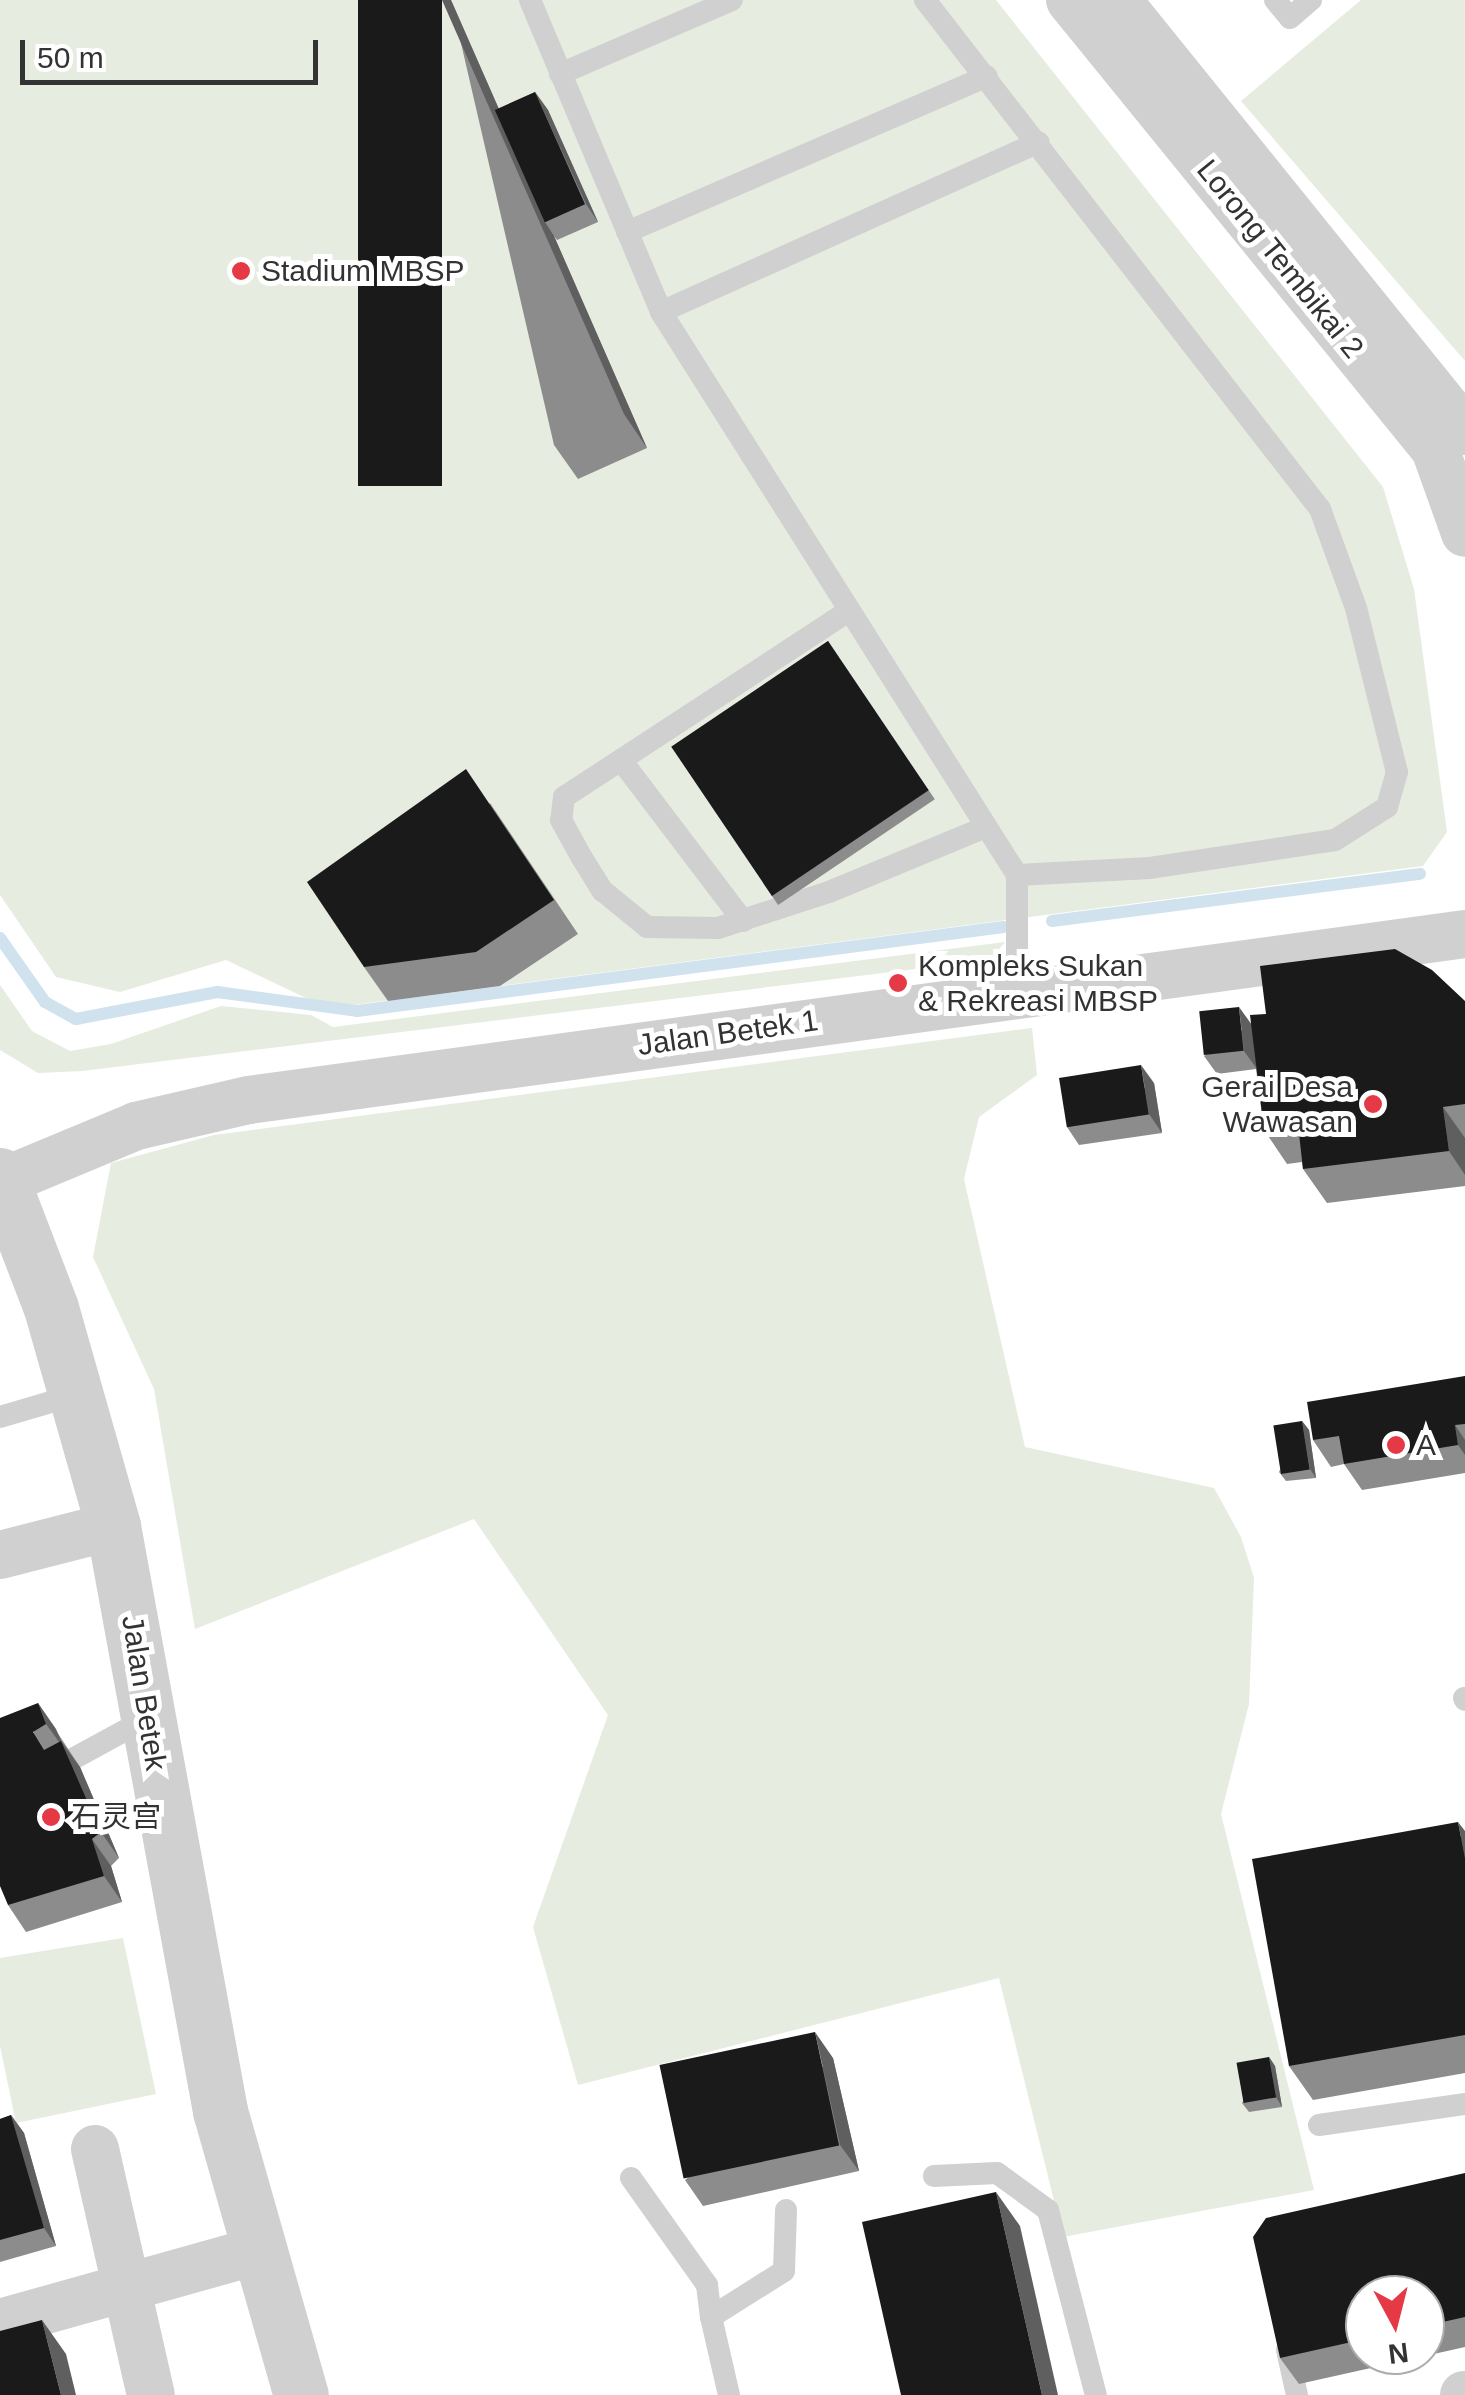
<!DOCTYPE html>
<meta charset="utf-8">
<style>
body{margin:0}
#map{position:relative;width:1465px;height:2395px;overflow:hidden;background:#fff;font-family:Arial,"Noto Sans SC",sans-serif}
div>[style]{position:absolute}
.green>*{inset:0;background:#e6ecdf}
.stream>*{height:12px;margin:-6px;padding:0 6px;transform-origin:6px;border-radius:6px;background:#cfe2ee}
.service>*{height:22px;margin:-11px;padding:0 11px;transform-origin:11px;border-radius:11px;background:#d0d0d0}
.minor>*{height:48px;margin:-24px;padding:0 24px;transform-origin:24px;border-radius:24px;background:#d0d0d0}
.tertiary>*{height:55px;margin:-27.5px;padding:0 27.5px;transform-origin:27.5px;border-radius:27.5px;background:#d0d0d0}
.wall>*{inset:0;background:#8c8c8c;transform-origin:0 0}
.shaded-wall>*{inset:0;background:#5f5f5f}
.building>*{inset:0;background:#1a1a1a;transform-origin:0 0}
.dots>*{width:28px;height:28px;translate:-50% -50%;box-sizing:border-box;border:5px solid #fff;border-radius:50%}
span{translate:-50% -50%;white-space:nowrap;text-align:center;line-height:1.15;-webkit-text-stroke:10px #fff;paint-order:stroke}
.street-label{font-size:30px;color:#333}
.poi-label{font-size:30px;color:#333}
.left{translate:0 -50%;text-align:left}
.right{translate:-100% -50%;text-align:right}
.north{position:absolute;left:1345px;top:2275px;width:100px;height:100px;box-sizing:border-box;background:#fff;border:2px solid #adadad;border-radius:50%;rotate:173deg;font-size:28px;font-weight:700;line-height:40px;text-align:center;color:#333}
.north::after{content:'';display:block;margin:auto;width:35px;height:45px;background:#e63946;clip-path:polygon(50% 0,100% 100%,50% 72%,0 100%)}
.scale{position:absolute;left:20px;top:40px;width:298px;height:45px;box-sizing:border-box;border:5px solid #333;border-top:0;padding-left:12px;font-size:30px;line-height:35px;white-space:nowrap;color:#333;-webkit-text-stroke:8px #fff;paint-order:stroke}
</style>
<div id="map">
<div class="green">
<div style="clip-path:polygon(0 0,996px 0,1383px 487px,1414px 589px,1447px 832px,1423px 866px,345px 1006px,306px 998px,226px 960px,120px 992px,56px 977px,0 895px)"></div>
<div style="clip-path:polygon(1361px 0,1465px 0,1465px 361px,1241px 101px)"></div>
<div style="clip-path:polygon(1005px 942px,990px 960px,82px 1071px,38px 1073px,0 1050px,0 985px,32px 1031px,70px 1051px,111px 1044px,221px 1006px,311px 1015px,333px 1027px)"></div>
<div style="clip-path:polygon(1032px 1028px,1037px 1075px,979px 1117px,964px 1179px,1025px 1447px,1214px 1488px,1241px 1537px,1254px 1578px,1249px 1704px,1221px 1814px,1314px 2190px,1063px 2237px,999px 1978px,578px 2085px,533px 1927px,608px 1715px,474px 1519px,195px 1629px,154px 1389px,93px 1257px,111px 1163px,214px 1135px)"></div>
<div style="clip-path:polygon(123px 1938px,156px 2094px,16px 2123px,0 2046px,0 1958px)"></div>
</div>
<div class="stream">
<div style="left:1052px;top:921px;width:371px;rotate:-7.3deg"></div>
<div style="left:0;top:938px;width:78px;rotate:54.9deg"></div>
<div style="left:45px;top:1002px;width:35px;rotate:29deg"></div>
<div style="left:76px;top:1019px;width:144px;rotate:-10.8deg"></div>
<div style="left:217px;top:992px;width:141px;rotate:7.7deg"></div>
<div style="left:357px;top:1011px;width:652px;rotate:-7.4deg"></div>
</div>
<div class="service">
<div style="left:530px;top:0;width:338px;rotate:67.2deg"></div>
<div style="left:661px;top:312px;width:414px;rotate:-24.2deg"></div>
<div style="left:925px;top:0;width:644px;rotate:52.19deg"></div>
<div style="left:1320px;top:509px;width:105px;rotate:70deg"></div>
<div style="left:1356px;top:608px;width:169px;rotate:76deg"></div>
<div style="left:1397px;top:772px;width:36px;rotate:106deg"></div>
<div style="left:1387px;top:807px;width:62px;rotate:147.6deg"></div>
<div style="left:1335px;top:840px;width:187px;rotate:171.4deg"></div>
<div style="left:1150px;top:868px;width:133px;rotate:177deg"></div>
<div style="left:1017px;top:875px;width:117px;rotate:90deg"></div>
<div style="left:1275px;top:0;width:23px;rotate:50deg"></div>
<div style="left:1290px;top:18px;width:28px;rotate:-41deg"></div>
<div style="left:560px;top:74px;width:187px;rotate:-23.3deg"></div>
<div style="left:627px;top:232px;width:392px;rotate:-23.4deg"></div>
<div style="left:661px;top:312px;width:666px;rotate:57.69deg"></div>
<div style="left:847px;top:612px;width:338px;rotate:146.8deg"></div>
<div style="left:564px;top:797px;width:23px;rotate:97deg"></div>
<div style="left:561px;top:820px;width:43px;rotate:61.1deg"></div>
<div style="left:582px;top:858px;width:39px;rotate:58deg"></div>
<div style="left:603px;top:891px;width:57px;rotate:39.3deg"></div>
<div style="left:647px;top:927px;width:71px;rotate:0.8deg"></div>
<div style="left:718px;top:928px;width:117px;rotate:-18deg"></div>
<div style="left:829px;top:892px;width:170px;rotate:-22.5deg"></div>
<div style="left:621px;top:760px;width:202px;rotate:52.8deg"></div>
<div style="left:0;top:1417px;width:81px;rotate:-16.4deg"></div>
<div style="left:1464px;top:1698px;width:2px;rotate:63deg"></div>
<div style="left:58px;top:1767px;width:100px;rotate:-28.6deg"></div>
<div style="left:1319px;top:2125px;width:148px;rotate:-8.2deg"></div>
<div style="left:934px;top:2176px;width:63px;rotate:-2.7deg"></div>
<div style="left:997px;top:2173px;width:63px;rotate:36deg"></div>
<div style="left:1048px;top:2210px;width:191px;rotate:75.5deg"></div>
<div style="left:631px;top:2178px;width:131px;rotate:54.6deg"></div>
<div style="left:707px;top:2285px;width:32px;rotate:83deg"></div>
<div style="left:1287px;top:2350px;width:46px;rotate:77.5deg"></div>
<div style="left:729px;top:2395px;width:80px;rotate:-103deg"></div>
<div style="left:711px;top:2317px;width:86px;rotate:-32.2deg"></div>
<div style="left:784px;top:2271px;width:61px;rotate:-88.1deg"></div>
</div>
<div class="minor">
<div style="left:1070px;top:0;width:579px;rotate:50.89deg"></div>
<div style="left:1435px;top:449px;width:89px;rotate:70.3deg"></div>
<div style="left:1117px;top:0;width:554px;rotate:51.08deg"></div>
<div style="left:4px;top:1181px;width:143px;rotate:-22.6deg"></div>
<div style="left:136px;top:1126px;width:116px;rotate:-13deg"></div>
<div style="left:249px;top:1100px;width:1227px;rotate:-7.77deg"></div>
<div style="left:0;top:1555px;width:117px;rotate:-14.4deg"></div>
<div style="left:95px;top:2149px;width:252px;rotate:77.2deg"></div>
<div style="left:0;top:2323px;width:267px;rotate:-15.7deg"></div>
<div style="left:1464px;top:2395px;width:1px"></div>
</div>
<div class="tertiary">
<div style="left:0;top:1175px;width:142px;rotate:69deg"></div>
<div style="left:51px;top:1308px;width:227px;rotate:74.1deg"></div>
<div style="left:113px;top:1526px;width:595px;rotate:79.63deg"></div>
<div style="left:220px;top:2111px;width:295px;rotate:74.1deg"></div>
</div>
<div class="wall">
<div style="clip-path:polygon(451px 0,499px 109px,535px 92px,548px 110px,598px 222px,557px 240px,554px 236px,647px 448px,578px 479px,554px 445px)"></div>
<div style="left:828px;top:641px;width:191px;height:189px;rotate:56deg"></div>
<div style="clip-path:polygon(490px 803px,578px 934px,500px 986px,388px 1001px,364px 967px)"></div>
<div style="clip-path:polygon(1465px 1001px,1465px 1186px,1327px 1203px,1303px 1169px,1302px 1162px,1287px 1164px,1264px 1130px,1256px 1069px,1217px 1074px,1204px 1056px,1251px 1024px)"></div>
<div style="clip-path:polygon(1154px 1083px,1162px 1133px,1079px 1145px,1067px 1127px)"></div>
<div style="clip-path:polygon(1465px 1376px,1465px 1473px,1362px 1490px,1344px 1464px,1331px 1467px,1313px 1440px)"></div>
<div style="clip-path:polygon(1302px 1421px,1309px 1430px,1316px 1478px,1286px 1481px,1279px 1472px)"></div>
<div style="clip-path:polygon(38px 1703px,80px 1767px,119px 1858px,111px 1866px,122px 1902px,26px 1932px,8px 1905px)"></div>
<div style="clip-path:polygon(1465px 1831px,1465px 2073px,1313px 2100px,1289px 2066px)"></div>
<div style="clip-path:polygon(1269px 2057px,1275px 2066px,1282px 2107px,1249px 2112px,1242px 2103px)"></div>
<div style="clip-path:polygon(833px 2058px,859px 2171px,703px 2206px,685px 2180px)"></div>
<div style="clip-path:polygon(11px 2115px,24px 2133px,56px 2246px,0 2262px,0 2119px)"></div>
<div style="clip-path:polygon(evenodd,1465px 2173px,1465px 2347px,1299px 2384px,1280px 2358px,1465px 2173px,1365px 2295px,1425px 2295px,1425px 2355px,1365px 2355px,1365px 2295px)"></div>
</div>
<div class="shaded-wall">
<div style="clip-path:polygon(442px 0,451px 0,548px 221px,545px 222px,554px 236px,647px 448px,624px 414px)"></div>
<div style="clip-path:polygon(535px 92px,548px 110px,598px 222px,586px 204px)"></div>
<div style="clip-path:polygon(1239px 1007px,1252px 1025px,1257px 1069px,1244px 1051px)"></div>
<div style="clip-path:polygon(1141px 1065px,1154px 1083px,1162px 1133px,1149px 1114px)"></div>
<div style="clip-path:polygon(1443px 1107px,1465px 1138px,1465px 1175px,1449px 1151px)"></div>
<div style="clip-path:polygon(1302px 1421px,1309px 1430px,1316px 1478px,1310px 1469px)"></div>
<div style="clip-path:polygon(1455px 1425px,1465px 1440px,1465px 1455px,1458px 1445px)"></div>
<div style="clip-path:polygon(38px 1703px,56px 1729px,65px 1750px,46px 1724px)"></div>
<div style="clip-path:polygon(61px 1741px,80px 1767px,119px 1858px,101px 1832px)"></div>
<div style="clip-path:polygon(1458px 1822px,1465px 1831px,1465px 1858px)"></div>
<div style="clip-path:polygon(92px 1839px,111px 1866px,122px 1902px,104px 1876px)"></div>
<div style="clip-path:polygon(815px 2032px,833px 2058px,859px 2171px,840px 2145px)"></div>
<div style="clip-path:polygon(1269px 2057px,1275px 2066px,1282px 2107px,1276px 2097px)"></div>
<div style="clip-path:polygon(11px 2115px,24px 2133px,56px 2246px,44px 2228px)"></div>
<div style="clip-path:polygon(996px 2192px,1020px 2226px,1058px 2395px,1042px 2395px)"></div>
<div style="clip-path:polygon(42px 2320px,66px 2354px,76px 2395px,61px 2395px)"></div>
</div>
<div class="building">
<div style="left:358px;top:0;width:84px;height:486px"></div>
<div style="left:535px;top:92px;width:123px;height:44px;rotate:66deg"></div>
<div style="left:828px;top:641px;width:180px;height:189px;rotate:56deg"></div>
<div style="clip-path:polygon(466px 769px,554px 900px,476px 952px,364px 967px,307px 882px)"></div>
<div style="clip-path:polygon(1395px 949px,1432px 970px,1465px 1001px,1465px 1104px,1443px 1107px,1449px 1151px,1303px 1169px,1298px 1125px,1264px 1130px,1250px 1015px,1266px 1014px,1260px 966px)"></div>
<div style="left:1239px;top:1007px;width:44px;height:40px;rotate:84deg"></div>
<div style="left:1141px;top:1065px;width:50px;height:83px;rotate:81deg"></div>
<div style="clip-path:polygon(1465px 1376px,1465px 1424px,1455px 1425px,1458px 1445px,1344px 1464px,1339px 1436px,1313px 1440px,1307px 1402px)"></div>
<div style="left:1302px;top:1421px;width:49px;height:29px;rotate:81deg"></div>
<div style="clip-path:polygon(38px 1703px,46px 1724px,33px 1732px,44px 1750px,61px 1741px,101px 1832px,92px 1839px,104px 1876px,8px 1905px,0 1886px,0 1718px)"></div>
<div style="clip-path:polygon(1458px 1822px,1465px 1858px,1465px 2035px,1289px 2066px,1252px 1859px)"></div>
<div style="left:815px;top:2032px;width:116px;height:159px;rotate:78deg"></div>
<div style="left:1269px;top:2057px;width:41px;height:33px;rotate:80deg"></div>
<div style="clip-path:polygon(11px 2115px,44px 2228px,0 2240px,0 2119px)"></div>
<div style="clip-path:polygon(1465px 2173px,1465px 2317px,1425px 2326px,1425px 2295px,1365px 2295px,1365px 2339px,1280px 2358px,1253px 2237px,1266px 2218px)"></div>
<div style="clip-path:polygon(996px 2192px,1042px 2395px,901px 2395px,862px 2222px)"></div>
<div style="clip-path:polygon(42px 2320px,61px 2395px,0 2395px,0 2331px)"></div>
</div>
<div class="dots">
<div style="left:241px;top:271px;background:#e63946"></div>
<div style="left:898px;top:983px;background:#e63946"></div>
<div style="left:1373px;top:1104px;background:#e63946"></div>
<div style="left:1396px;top:1445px;background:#e63946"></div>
<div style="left:51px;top:1817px;background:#e63946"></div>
</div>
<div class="street-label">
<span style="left:1280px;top:259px;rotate:51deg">Lorong Tembikai 2</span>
<span style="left:728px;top:1033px;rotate:-8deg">Jalan Betek 1</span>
<span style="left:144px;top:1693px;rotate:81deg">Jalan Betek</span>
</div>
<div class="poi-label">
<span class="left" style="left:261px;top:271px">Stadium MBSP</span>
<span class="left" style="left:918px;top:983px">Kompleks Sukan<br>&amp; Rekreasi MBSP</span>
<span class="right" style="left:1353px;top:1104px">Gerai Desa<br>Wawasan</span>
<span class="left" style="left:1416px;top:1445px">A</span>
<span class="left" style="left:71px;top:1817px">石灵宫</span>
</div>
<div class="north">N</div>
<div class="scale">50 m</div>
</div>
